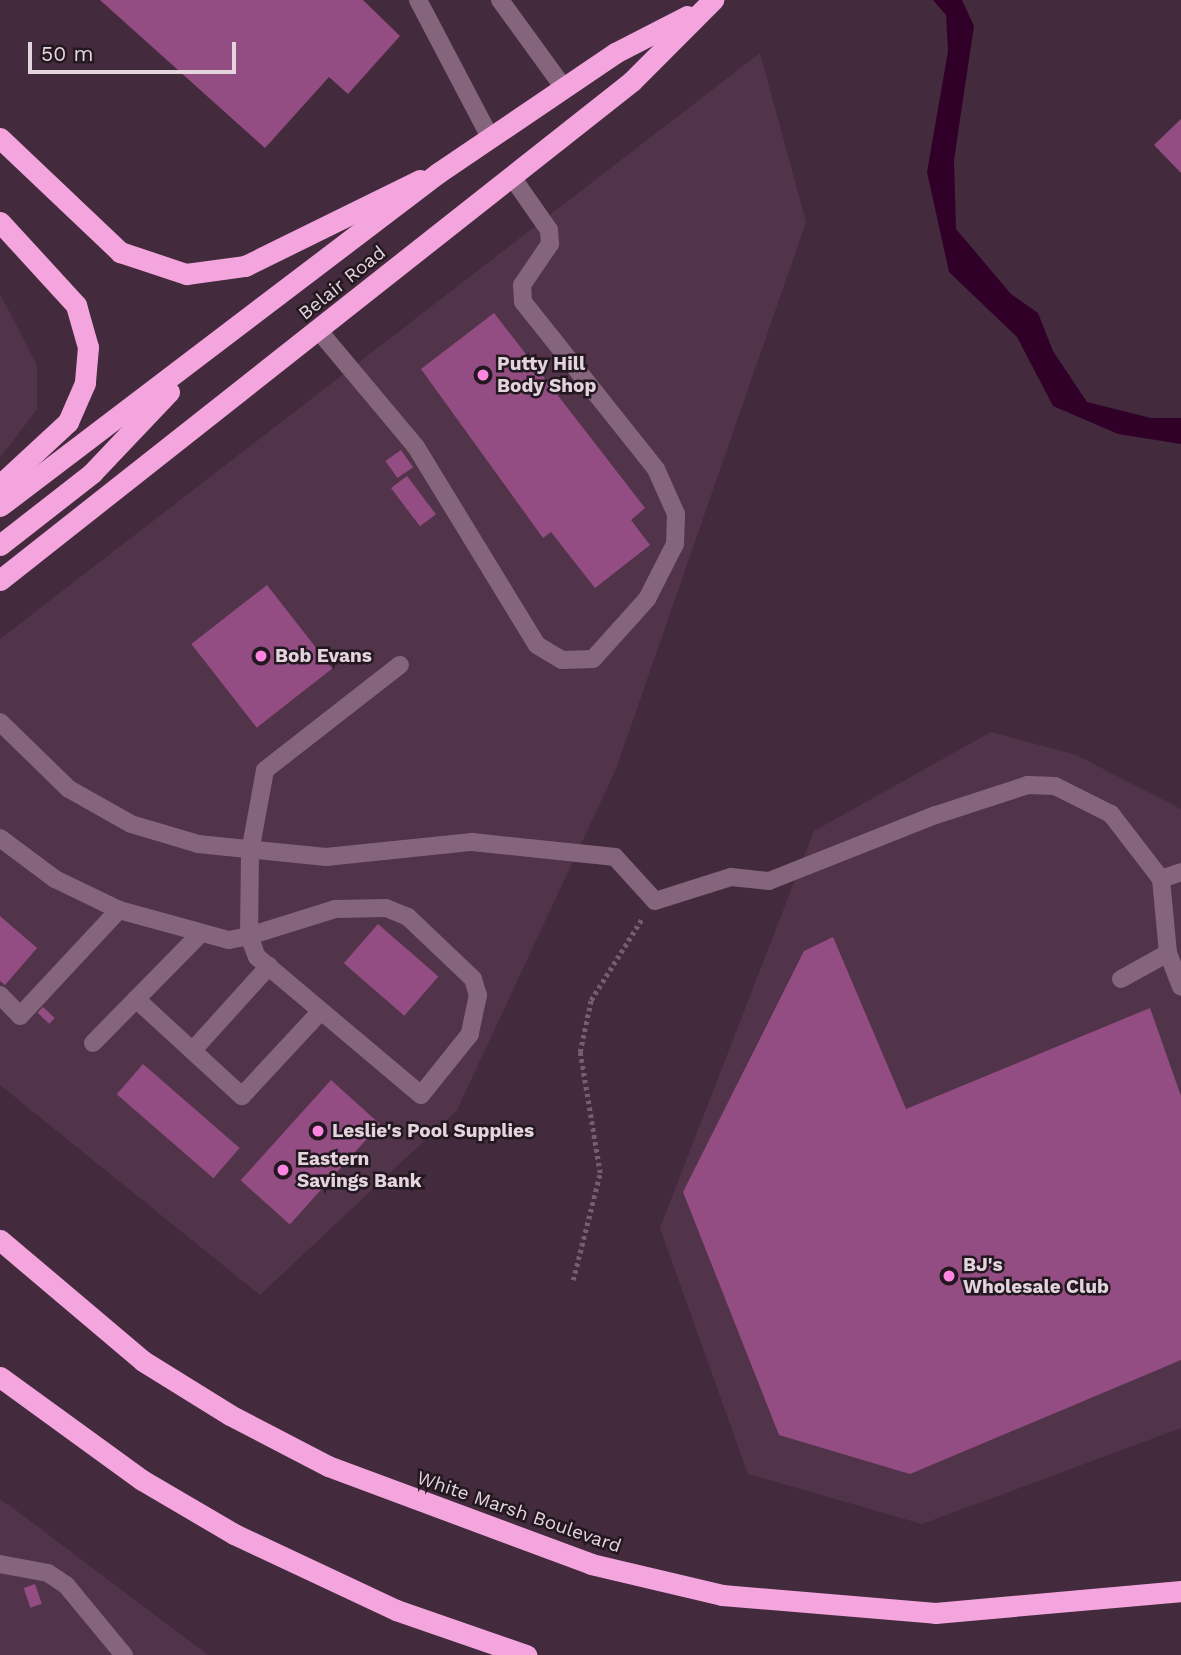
<!DOCTYPE html>
<style>
body{margin:0}
#map{position:relative;width:1181px;height:1655px;overflow:hidden;background:#432b3d;font-family:"Work Sans",sans-serif}
div>[style]{position:absolute}
.built>*{inset:0;background:#52344a}
.water>*{inset:0;background:#310028}
.building>*{inset:0;background:#944d82;transform-origin:0 0}
.path>*{height:4.5px;margin-top:-2.25px;transform-origin:0;background:repeating-linear-gradient(90deg,#755f6f 0 3.5px,transparent 0 7px)}
.minor>*{height:18px;margin:-9px;padding:0 9px;transform-origin:9px;border-radius:9px;background:#85657b}
.highway>*{height:21px;margin:-10.5px;padding:0 10.5px;transform-origin:10.5px;border-radius:10.5px;background:#f4a5de}
.dots>*{width:19px;height:19px;translate:-50% -50%;box-sizing:border-box;border:4px solid #231820;border-radius:50%}
span{translate:-50% -50%;white-space:nowrap;text-align:center;line-height:1.15;-webkit-text-stroke:5px #231820;paint-order:stroke}
.street-label{font-size:19px;color:#e3d4de}
.poi-label{font-size:19px;color:#e3d4de;font-weight:700}
.left{translate:0 -50%;text-align:left}
.scale{position:absolute;left:28px;top:42px;width:208px;height:32px;box-sizing:border-box;border:4px solid #e3d4de;border-top:0;padding-left:9px;font-size:21px;line-height:24px;white-space:nowrap;color:#e3d4de;-webkit-text-stroke:5px #231820;paint-order:stroke}
</style>
<div id="map">
<div class="built">
<div style="clip-path:polygon(760px 53px,806px 222px,616px 769px,457px 1110px,260px 1295px,0 1085px,0 639px)"></div>
<div style="clip-path:polygon(0 294px,37px 365px,37px 409px,0 458px)"></div>
<div style="clip-path:polygon(991px 732px,1076px 755px,1181px 809px,1181px 1428px,922px 1524px,748px 1474px,660px 1228px,814px 831px)"></div>
<div style="clip-path:polygon(0 1500px,9px 1505px,208px 1655px,0 1655px)"></div>
</div>
<div class="water">
<div style="clip-path:polygon(933px 0,962px 0,974px 26px,954px 160px,956px 229px,1011px 294px,1038px 313px,1053px 351px,1087px 402px,1151px 418px,1181px 418px,1181px 444px,1118px 434px,1053px 406px,1017px 337px,949px 272px,927px 172px,948px 51px,946px 15px)"></div>
</div>
<div class="building">
<div style="clip-path:polygon(100px 0,363px 0,400px 36px,348px 94px,329px 77px,265px 148px)"></div>
<div style="clip-path:polygon(1181px 119px,1181px 173px,1154px 145px)"></div>
<div style="clip-path:polygon(494px 313px,645px 508px,631px 520px,650px 545px,595px 588px,551px 532px,543px 538px,421px 369px)"></div>
<div style="left:401px;top:450px;width:21px;height:19px;rotate:55deg"></div>
<div style="left:407px;top:476px;width:48px;height:20px;rotate:53deg"></div>
<div style="left:267px;top:585px;width:106px;height:96px;rotate:52deg"></div>
<div style="clip-path:polygon(0 916px,37px 948px,5px 985px,0 981px)"></div>
<div style="left:378px;top:924px;width:80px;height:52px;rotate:41deg"></div>
<div style="clip-path:polygon(833px 937px,906px 1109px,1150px 1008px,1181px 1096px,1181px 1360px,910px 1474px,779px 1435px,683px 1192px,804px 951px)"></div>
<div style="left:43px;top:1007px;width:16px;height:8px;rotate:43deg"></div>
<div style="left:143px;top:1064px;width:128px;height:40px;rotate:41deg"></div>
<div style="left:331px;top:1080px;width:66px;height:135px;rotate:42deg"></div>
<div style="left:35px;top:1584px;width:21px;height:12px;rotate:71deg"></div>
</div>
<div class="path">
<div style="left:573px;top:1280px;width:110px;rotate:-75.8deg"></div>
<div style="left:600px;top:1173px;width:123px;rotate:-99.4deg"></div>
<div style="left:580px;top:1052px;width:53px;rotate:-78.1deg"></div>
<div style="left:591px;top:1000px;width:98px;rotate:-57.9deg"></div>
</div>
<div class="minor">
<div style="left:418px;top:0;width:157px;rotate:62.3deg"></div>
<div style="left:500px;top:0;width:109px;rotate:54deg"></div>
<div style="left:319px;top:331px;width:151px;rotate:50.1deg"></div>
<div style="left:416px;top:447px;width:232px;rotate:58.6deg"></div>
<div style="left:537px;top:645px;width:29px;rotate:31deg"></div>
<div style="left:562px;top:660px;width:31px;rotate:-2deg"></div>
<div style="left:593px;top:659px;width:81px;rotate:-48deg"></div>
<div style="left:647px;top:599px;width:62px;rotate:-63deg"></div>
<div style="left:675px;top:544px;width:30px;rotate:-88deg"></div>
<div style="left:676px;top:514px;width:49px;rotate:-114deg"></div>
<div style="left:656px;top:469px;width:213px;rotate:-128.5deg"></div>
<div style="left:523px;top:302px;width:17px;rotate:-93deg"></div>
<div style="left:522px;top:285px;width:50px;rotate:-55.7deg"></div>
<div style="left:550px;top:244px;width:14px;rotate:-94deg"></div>
<div style="left:549px;top:230px;width:65px;rotate:-124.9deg"></div>
<div style="left:0;top:722px;width:96px;rotate:44.2deg"></div>
<div style="left:69px;top:789px;width:71px;rotate:29.4deg"></div>
<div style="left:131px;top:824px;width:70px;rotate:16.6deg"></div>
<div style="left:198px;top:844px;width:129px;rotate:5.8deg"></div>
<div style="left:326px;top:857px;width:147px;rotate:-5.9deg"></div>
<div style="left:472px;top:842px;width:144px;rotate:6deg"></div>
<div style="left:615px;top:857px;width:59px;rotate:47.7deg"></div>
<div style="left:655px;top:901px;width:80px;rotate:-17.5deg"></div>
<div style="left:731px;top:877px;width:38px;rotate:6deg"></div>
<div style="left:769px;top:881px;width:180px;rotate:-21.6deg"></div>
<div style="left:936px;top:815px;width:97px;rotate:-18.1deg"></div>
<div style="left:1028px;top:785px;width:27px;rotate:2deg"></div>
<div style="left:1055px;top:786px;width:63px;rotate:26.6deg"></div>
<div style="left:1111px;top:814px;width:82px;rotate:52.4deg"></div>
<div style="left:1161px;top:879px;width:74px;rotate:84.6deg"></div>
<div style="left:1168px;top:953px;width:36px;rotate:69deg"></div>
<div style="left:0;top:838px;width:69px;rotate:36.7deg"></div>
<div style="left:55px;top:879px;width:71px;rotate:25.8deg"></div>
<div style="left:119px;top:910px;width:114px;rotate:15.3deg"></div>
<div style="left:229px;top:940px;width:20px;rotate:-11deg"></div>
<div style="left:249px;top:936px;width:90px;rotate:-17.4deg"></div>
<div style="left:335px;top:909px;width:51px;rotate:-1.1deg"></div>
<div style="left:386px;top:908px;width:24px;rotate:22deg"></div>
<div style="left:408px;top:917px;width:90px;rotate:43.6deg"></div>
<div style="left:473px;top:979px;width:17px;rotate:73deg"></div>
<div style="left:478px;top:995px;width:40px;rotate:102deg"></div>
<div style="left:470px;top:1034px;width:78px;rotate:128.8deg"></div>
<div style="left:421px;top:1095px;width:214px;rotate:-139.9deg"></div>
<div style="left:257px;top:957px;width:22px;rotate:-111deg"></div>
<div style="left:249px;top:936px;width:84px;rotate:-89.3deg"></div>
<div style="left:250px;top:852px;width:83px;rotate:-79.6deg"></div>
<div style="left:265px;top:770px;width:171px;rotate:-37.9deg"></div>
<div style="left:1161px;top:879px;width:21px;rotate:-19deg"></div>
<div style="left:1121px;top:979px;width:54px;rotate:-29deg"></div>
<div style="left:0;top:995px;width:29px;rotate:46deg"></div>
<div style="left:20px;top:1016px;width:145px;rotate:-47deg"></div>
<div style="left:136px;top:999px;width:144px;rotate:42.5deg"></div>
<div style="left:242px;top:1096px;width:113px;rotate:-47.1deg"></div>
<div style="left:93px;top:1043px;width:153px;rotate:-45.5deg"></div>
<div style="left:194px;top:1049px;width:112px;rotate:-47.9deg"></div>
<div style="left:0;top:1564px;width:49px;rotate:10.6deg"></div>
<div style="left:48px;top:1573px;width:22px;rotate:34deg"></div>
<div style="left:66px;top:1585px;width:91px;rotate:50.4deg"></div>
</div>
<div class="highway">
<div style="left:0;top:138px;width:166px;rotate:43.5deg"></div>
<div style="left:120px;top:252px;width:70px;rotate:18.4deg"></div>
<div style="left:186px;top:274px;width:60px;rotate:-7.7deg"></div>
<div style="left:245px;top:266px;width:195px;rotate:-26.2deg"></div>
<div style="left:0;top:222px;width:113px;rotate:47.5deg"></div>
<div style="left:76px;top:305px;width:44px;rotate:74.1deg"></div>
<div style="left:88px;top:347px;width:36px;rotate:95deg"></div>
<div style="left:85px;top:383px;width:43px;rotate:113.6deg"></div>
<div style="left:68px;top:422px;width:93px;rotate:137.2deg"></div>
<div style="left:0;top:506px;width:550px;rotate:-37.24deg"></div>
<div style="left:438px;top:173px;width:214px;rotate:-34.1deg"></div>
<div style="left:615px;top:53px;width:81px;rotate:-27.2deg"></div>
<div style="left:0;top:545px;width:117px;rotate:-38deg"></div>
<div style="left:92px;top:473px;width:112px;rotate:-46.5deg"></div>
<div style="left:0;top:580px;width:805px;rotate:-38.29deg"></div>
<div style="left:632px;top:81px;width:115px;rotate:-45deg"></div>
<div style="left:0;top:1240px;width:187px;rotate:40.2deg"></div>
<div style="left:143px;top:1361px;width:102px;rotate:31.8deg"></div>
<div style="left:230px;top:1415px;width:110px;rotate:27.5deg"></div>
<div style="left:328px;top:1466px;width:281px;rotate:20.4deg"></div>
<div style="left:591px;top:1564px;width:135px;rotate:13.3deg"></div>
<div style="left:722px;top:1595px;width:214px;rotate:4.8deg"></div>
<div style="left:935px;top:1613px;width:247px;rotate:-5.1deg"></div>
<div style="left:0;top:1377px;width:175px;rotate:36deg"></div>
<div style="left:142px;top:1480px;width:107px;rotate:30.4deg"></div>
<div style="left:234px;top:1534px;width:179px;rotate:25.1deg"></div>
<div style="left:396px;top:1610px;width:138px;rotate:19.1deg"></div>
</div>
<div class="dots">
<div style="left:483px;top:375px;background:#fe85e0"></div>
<div style="left:261px;top:656px;background:#fe85e0"></div>
<div style="left:318px;top:1131px;background:#fe85e0"></div>
<div style="left:283px;top:1170px;background:#fe85e0"></div>
<div style="left:949px;top:1276px;background:#fe85e0"></div>
</div>
<div class="street-label">
<span style="left:342px;top:283px;rotate:-39deg">Belair Road</span>
<span style="left:519px;top:1512px;rotate:19deg">White Marsh Boulevard</span>
</div>
<div class="poi-label">
<span class="left" style="left:497px;top:375px">Putty Hill<br>Body Shop</span>
<span class="left" style="left:275px;top:656px">Bob Evans</span>
<span class="left" style="left:332px;top:1131px">Leslie's Pool Supplies</span>
<span class="left" style="left:297px;top:1170px">Eastern<br>Savings Bank</span>
<span class="left" style="left:963px;top:1276px">BJ's<br>Wholesale Club</span>
</div>
<div class="scale">50 m</div>
</div>
